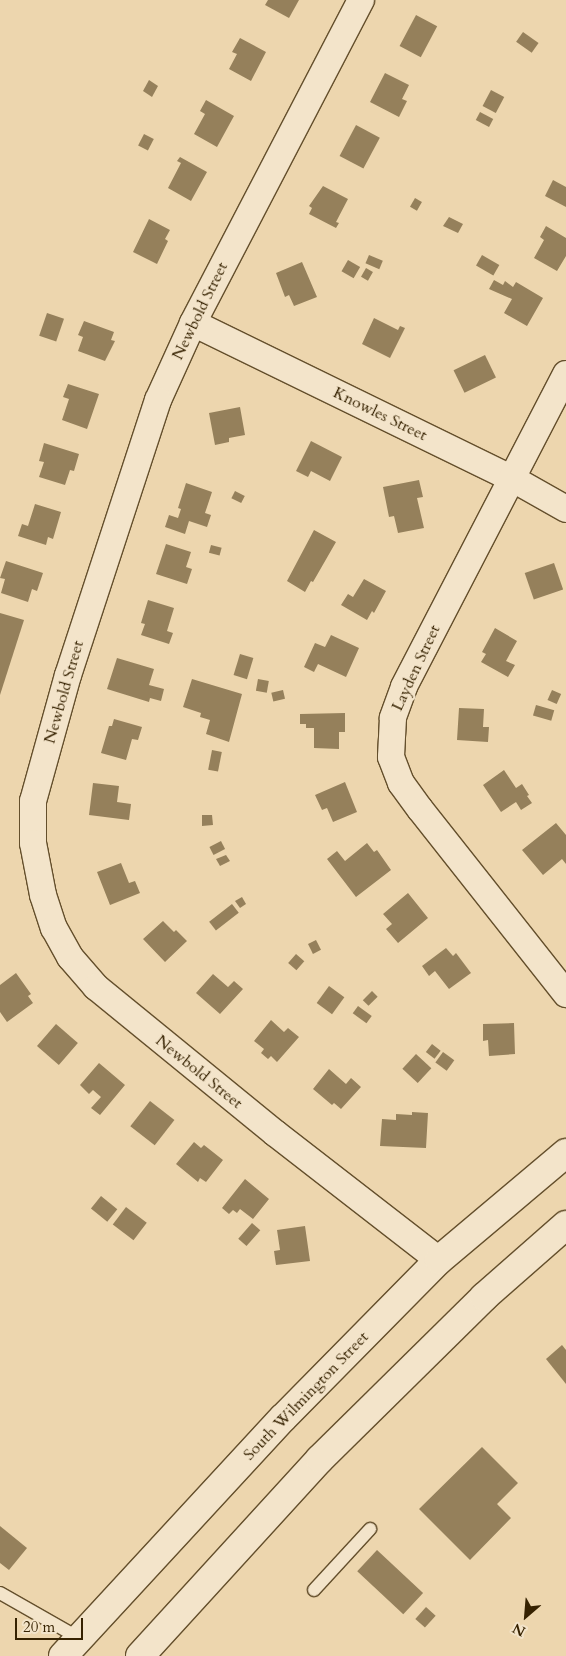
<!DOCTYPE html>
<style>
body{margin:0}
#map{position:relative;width:566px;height:1656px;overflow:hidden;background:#edd6ae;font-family:Cardo,serif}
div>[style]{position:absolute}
.building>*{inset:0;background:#95805b;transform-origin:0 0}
.roads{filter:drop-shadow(1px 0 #644f2c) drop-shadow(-1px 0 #644f2c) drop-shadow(0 1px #644f2c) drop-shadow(0 -1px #644f2c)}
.lane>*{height:12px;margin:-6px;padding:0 6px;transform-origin:6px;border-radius:6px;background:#f3e4ca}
.street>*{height:26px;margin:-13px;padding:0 13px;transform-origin:13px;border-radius:13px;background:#f3e4ca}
.secondary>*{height:28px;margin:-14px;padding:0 14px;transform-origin:14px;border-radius:14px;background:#f3e4ca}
span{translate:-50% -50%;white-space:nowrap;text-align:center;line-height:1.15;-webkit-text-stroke:5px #f3e4ca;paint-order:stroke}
.street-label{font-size:16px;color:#362201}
.north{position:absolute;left:501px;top:1591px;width:50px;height:50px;-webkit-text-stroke:4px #f3e4ca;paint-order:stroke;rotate:207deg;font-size:14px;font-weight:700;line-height:20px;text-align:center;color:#362201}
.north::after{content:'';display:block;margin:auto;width:18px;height:22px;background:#362201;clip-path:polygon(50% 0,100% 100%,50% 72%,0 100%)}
.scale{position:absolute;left:15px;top:1618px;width:68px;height:22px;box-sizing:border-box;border:2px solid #362201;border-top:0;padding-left:6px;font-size:15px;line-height:18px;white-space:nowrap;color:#362201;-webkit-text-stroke:4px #f3e4ca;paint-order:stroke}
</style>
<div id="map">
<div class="building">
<div style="clip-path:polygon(268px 0,299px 0,289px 18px,265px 5px)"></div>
<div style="left:416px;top:15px;width:24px;height:35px;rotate:28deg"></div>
<div style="left:523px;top:32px;width:19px;height:12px;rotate:35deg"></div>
<div style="clip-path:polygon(240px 38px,266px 52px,251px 81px,229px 69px,237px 54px,232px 52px)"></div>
<div style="clip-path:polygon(385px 73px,409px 85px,402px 99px,407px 101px,399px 117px,370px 102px)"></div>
<div style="clip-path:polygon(149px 80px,158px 86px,152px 97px,143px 91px)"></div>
<div style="left:491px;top:90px;width:15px;height:18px;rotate:28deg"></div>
<div style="clip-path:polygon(206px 100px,234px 116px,217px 147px,194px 134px,205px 114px,200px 111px)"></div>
<div style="left:480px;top:112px;width:15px;height:9px;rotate:28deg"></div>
<div style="left:356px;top:125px;width:27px;height:35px;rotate:28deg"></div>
<div style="left:144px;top:134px;width:11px;height:13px;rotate:27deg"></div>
<div style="clip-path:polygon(180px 157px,207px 172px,191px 201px,168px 188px,181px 163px,177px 161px)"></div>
<div style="clip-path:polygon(553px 180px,566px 187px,566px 207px,545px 196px)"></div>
<div style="clip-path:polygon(323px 186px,348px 199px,336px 222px,339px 223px,336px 228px,309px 214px,312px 208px,309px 206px)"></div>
<div style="left:415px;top:198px;width:8px;height:10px;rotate:30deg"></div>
<div style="clip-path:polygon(449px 217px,463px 224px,458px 233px,443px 226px)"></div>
<div style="clip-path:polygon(149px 219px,170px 230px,165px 239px,168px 241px,157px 264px,133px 252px)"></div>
<div style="clip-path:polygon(546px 226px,566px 238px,566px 256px,557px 271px,534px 258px,544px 240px,540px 237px)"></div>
<div style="left:369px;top:255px;width:15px;height:9px;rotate:23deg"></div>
<div style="left:482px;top:255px;width:20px;height:12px;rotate:30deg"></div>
<div style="left:348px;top:260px;width:14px;height:13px;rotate:30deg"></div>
<div style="clip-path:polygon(302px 262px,317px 297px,294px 306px,289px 295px,285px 297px,276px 273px)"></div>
<div style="left:366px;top:268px;width:8px;height:10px;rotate:30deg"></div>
<div style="clip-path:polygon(494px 280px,503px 285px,505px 281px,513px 287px,516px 282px,543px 298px,527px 326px,504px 313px,512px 299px,489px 289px)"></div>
<div style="left:47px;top:313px;width:18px;height:24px;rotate:19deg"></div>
<div style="clip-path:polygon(374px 318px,398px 330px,400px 326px,405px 328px,390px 358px,362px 344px)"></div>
<div style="clip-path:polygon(84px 321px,114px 332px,111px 340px,115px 341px,105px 361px,78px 351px,83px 337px,78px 335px)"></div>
<div style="left:485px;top:355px;width:25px;height:35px;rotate:64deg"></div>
<div style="clip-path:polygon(68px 384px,99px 394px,87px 429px,62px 420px,69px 399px,63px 397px)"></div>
<div style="clip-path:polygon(240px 407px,245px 435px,229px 438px,229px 442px,215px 445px,209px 413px)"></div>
<div style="clip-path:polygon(311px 441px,342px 457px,330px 481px,311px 471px,308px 477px,296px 471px)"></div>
<div style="clip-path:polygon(44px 443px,79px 454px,74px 471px,70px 470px,65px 485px,39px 477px,44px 462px,39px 461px)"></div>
<div style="clip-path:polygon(419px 480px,423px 497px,417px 498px,424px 528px,398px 533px,394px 516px,389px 517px,383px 487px)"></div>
<div style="clip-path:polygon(186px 483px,212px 492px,205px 513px,211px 515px,207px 527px,189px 521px,185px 534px,165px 527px,169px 515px,178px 518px,181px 509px,178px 508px)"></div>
<div style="left:235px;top:491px;width:11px;height:8px;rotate:27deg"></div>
<div style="clip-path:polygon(35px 504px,61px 512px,53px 539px,48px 537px,46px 545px,18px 536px,22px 524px,28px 526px)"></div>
<div style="clip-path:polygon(314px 530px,336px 542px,313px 582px,311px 581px,305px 592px,287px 581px)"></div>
<div style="clip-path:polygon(166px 544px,191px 552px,186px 567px,192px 569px,187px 584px,156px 574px)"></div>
<div style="left:211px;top:545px;width:11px;height:8px;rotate:15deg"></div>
<div style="clip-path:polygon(6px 561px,43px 573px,37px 591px,32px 589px,28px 602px,1px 593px,5px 579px,0 578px)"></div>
<div style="left:554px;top:563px;width:28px;height:31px;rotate:71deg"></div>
<div style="clip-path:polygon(364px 579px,386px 591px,374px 613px,372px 611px,367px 620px,341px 605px,348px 594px,353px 597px)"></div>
<div style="clip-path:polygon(148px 600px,174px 608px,167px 631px,173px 633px,169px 644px,141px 635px,145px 624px,141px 623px)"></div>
<div style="clip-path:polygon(0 613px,24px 620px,0 695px)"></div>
<div style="clip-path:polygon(495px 628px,517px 641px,506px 661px,515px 665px,508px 677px,481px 662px,486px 654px,482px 652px)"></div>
<div style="clip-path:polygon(331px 635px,359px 648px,346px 677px,318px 664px,314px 672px,304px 667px,315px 643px,325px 647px)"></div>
<div style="left:240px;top:654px;width:14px;height:22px;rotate:17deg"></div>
<div style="clip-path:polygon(117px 658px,154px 669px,149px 685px,164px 689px,161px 701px,150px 698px,149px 702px,107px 689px)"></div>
<div style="clip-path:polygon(192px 679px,242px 694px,229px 742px,206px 734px,210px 720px,200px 717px,201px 713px,183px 707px)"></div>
<div style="left:258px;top:679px;width:11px;height:12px;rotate:10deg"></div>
<div style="left:283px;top:690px;width:9px;height:12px;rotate:77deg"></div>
<div style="left:552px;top:690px;width:10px;height:11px;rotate:24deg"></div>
<div style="left:536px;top:705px;width:19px;height:11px;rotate:16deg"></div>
<div style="clip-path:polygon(459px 708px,484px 709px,483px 727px,489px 727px,488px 742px,457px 740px)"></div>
<div style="clip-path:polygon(345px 713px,345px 732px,339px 732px,339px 749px,314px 748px,314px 728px,306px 728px,306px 724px,300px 724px,300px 714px)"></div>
<div style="clip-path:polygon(114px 719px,142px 727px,138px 740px,132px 739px,126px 760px,101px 753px,109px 726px,112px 726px)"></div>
<div style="left:212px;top:750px;width:10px;height:20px;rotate:11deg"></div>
<div style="clip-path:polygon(504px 770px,516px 788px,522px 784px,529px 795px,527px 796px,532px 803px,521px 810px,516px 802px,501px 812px,483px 785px)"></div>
<div style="clip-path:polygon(345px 782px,357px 812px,333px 822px,327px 808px,322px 810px,315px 795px)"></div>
<div style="clip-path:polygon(93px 783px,119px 786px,117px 802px,131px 804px,129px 820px,89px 815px)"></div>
<div style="clip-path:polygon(202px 815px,212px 815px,213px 825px,202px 826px)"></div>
<div style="clip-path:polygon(556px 823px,566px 835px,566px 864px,562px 859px,543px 875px,522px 850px)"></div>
<div style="left:221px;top:841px;width:9px;height:13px;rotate:63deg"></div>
<div style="clip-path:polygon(367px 843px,374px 852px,377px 850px,391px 870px,356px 897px,327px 859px,337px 851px,345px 861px)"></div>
<div style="clip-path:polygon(226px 855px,230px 861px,220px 866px,216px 859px)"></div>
<div style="clip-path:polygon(121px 863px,129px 883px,135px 881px,140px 893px,110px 905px,97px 872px)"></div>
<div style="clip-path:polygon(408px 893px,428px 918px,398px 943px,386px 929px,392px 924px,383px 914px)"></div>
<div style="clip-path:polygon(242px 897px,246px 904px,240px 908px,235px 901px)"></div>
<div style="left:232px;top:904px;width:11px;height:29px;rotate:52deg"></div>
<div style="clip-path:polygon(163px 921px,174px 932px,176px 930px,187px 941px,165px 962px,143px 939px)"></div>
<div style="left:316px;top:940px;width:11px;height:9px;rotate:63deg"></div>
<div style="clip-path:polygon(446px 948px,453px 956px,456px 953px,471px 973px,449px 989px,435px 971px,429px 976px,422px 966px)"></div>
<div style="left:296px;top:954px;width:11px;height:12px;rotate:41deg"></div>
<div style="clip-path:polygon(16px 973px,31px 994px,28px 996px,33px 1003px,7px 1022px,0 1012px,0 985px)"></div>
<div style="clip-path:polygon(213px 974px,228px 987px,234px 981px,243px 989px,220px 1014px,196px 993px)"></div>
<div style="left:329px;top:986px;width:19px;height:21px;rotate:36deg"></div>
<div style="left:372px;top:991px;width:8px;height:13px;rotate:45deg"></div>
<div style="left:358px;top:1006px;width:17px;height:9px;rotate:36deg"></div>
<div style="clip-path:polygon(271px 1020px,284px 1032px,288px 1028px,299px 1037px,277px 1062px,271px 1056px,268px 1059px,261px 1053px,264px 1049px,254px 1041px)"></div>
<div style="clip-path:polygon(514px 1023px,515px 1054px,489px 1056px,488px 1040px,483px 1041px,483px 1024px)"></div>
<div style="left:56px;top:1024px;width:29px;height:29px;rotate:41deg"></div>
<div style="left:432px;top:1044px;width:11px;height:10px;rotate:38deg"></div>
<div style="left:443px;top:1052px;width:14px;height:13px;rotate:36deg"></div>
<div style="left:416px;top:1054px;width:21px;height:20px;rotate:43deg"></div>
<div style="clip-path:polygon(99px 1063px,125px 1085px,100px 1115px,91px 1108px,101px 1097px,93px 1090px,89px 1094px,80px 1085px)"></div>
<div style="clip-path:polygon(329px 1069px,346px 1084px,351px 1078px,361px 1087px,341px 1109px,334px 1103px,332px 1105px,313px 1089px)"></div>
<div style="left:150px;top:1101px;width:31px;height:32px;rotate:38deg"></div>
<div style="clip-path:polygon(412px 1112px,428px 1113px,426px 1148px,380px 1146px,382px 1119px,396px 1120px,396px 1114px,412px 1115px)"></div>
<div style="clip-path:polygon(194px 1142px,201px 1148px,204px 1145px,223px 1160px,206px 1182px,200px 1178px,198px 1182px,176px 1164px)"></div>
<div style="clip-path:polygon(245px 1179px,269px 1199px,253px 1219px,240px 1209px,237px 1213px,233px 1210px,229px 1214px,222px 1208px)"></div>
<div style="left:101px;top:1196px;width:21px;height:16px;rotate:39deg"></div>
<div style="left:126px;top:1207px;width:26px;height:22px;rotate:37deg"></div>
<div style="left:252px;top:1223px;width:11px;height:21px;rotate:41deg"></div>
<div style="clip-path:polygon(305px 1226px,310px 1261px,276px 1265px,274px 1251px,280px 1250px,277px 1230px)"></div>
<div style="clip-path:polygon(562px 1345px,566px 1350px,566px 1384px,546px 1359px)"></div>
<div style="clip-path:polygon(482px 1447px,518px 1483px,497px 1504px,511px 1518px,470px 1560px,419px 1509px)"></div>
<div style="clip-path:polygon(0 1526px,27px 1548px,9px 1570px,0 1563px)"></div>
<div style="left:377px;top:1550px;width:63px;height:29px;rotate:43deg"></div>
<div style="left:426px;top:1607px;width:13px;height:16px;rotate:42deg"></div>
</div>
<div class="roads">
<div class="lane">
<div style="left:314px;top:1590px;width:83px;rotate:-47.4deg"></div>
<div style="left:0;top:1593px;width:91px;rotate:29.7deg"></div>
</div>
<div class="street">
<div style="left:361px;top:0;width:364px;rotate:117.5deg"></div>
<div style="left:193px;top:323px;width:85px;rotate:114.4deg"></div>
<div style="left:158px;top:400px;width:289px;rotate:108.1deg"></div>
<div style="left:68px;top:675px;width:131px;rotate:105.5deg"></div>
<div style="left:33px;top:801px;width:42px;rotate:90deg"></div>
<div style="left:33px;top:843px;width:53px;rotate:79.1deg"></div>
<div style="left:43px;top:895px;width:35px;rotate:72deg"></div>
<div style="left:54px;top:928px;width:33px;rotate:61deg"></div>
<div style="left:70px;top:957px;width:40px;rotate:49deg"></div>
<div style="left:96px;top:987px;width:231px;rotate:39.2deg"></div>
<div style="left:275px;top:1133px;width:207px;rotate:37.8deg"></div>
<div style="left:193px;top:323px;width:356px;rotate:26deg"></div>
<div style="left:513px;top:479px;width:61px;rotate:29.5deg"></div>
<div style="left:566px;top:374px;width:352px;rotate:117.4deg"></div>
<div style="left:404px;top:687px;width:33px;rotate:110deg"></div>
<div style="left:393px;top:718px;width:39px;rotate:93deg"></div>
<div style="left:391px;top:757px;width:28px;rotate:69deg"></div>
<div style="left:401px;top:783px;width:32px;rotate:54deg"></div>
<div style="left:420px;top:809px;width:236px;rotate:51.7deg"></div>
</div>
<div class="secondary">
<div style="left:63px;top:1656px;width:324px;rotate:-47.3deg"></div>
<div style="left:283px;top:1418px;width:222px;rotate:-45.4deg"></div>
<div style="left:439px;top:1260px;width:166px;rotate:-40.1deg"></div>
<div style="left:140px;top:1656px;width:267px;rotate:-47.6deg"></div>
<div style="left:320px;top:1459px;width:231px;rotate:-44.6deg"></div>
<div style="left:484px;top:1297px;width:109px;rotate:-41.3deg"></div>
</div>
</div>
<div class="street-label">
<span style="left:200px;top:311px;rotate:-64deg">Newbold Street</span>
<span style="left:380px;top:414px;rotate:26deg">Knowles Street</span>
<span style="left:416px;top:668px;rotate:-65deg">Layden Street</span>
<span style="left:64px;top:692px;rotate:-74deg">Newbold Street</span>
<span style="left:199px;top:1072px;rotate:39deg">Newbold Street</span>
<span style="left:306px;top:1396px;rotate:-46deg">South Wilmington Street</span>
</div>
<div class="north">N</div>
<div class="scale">20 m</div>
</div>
